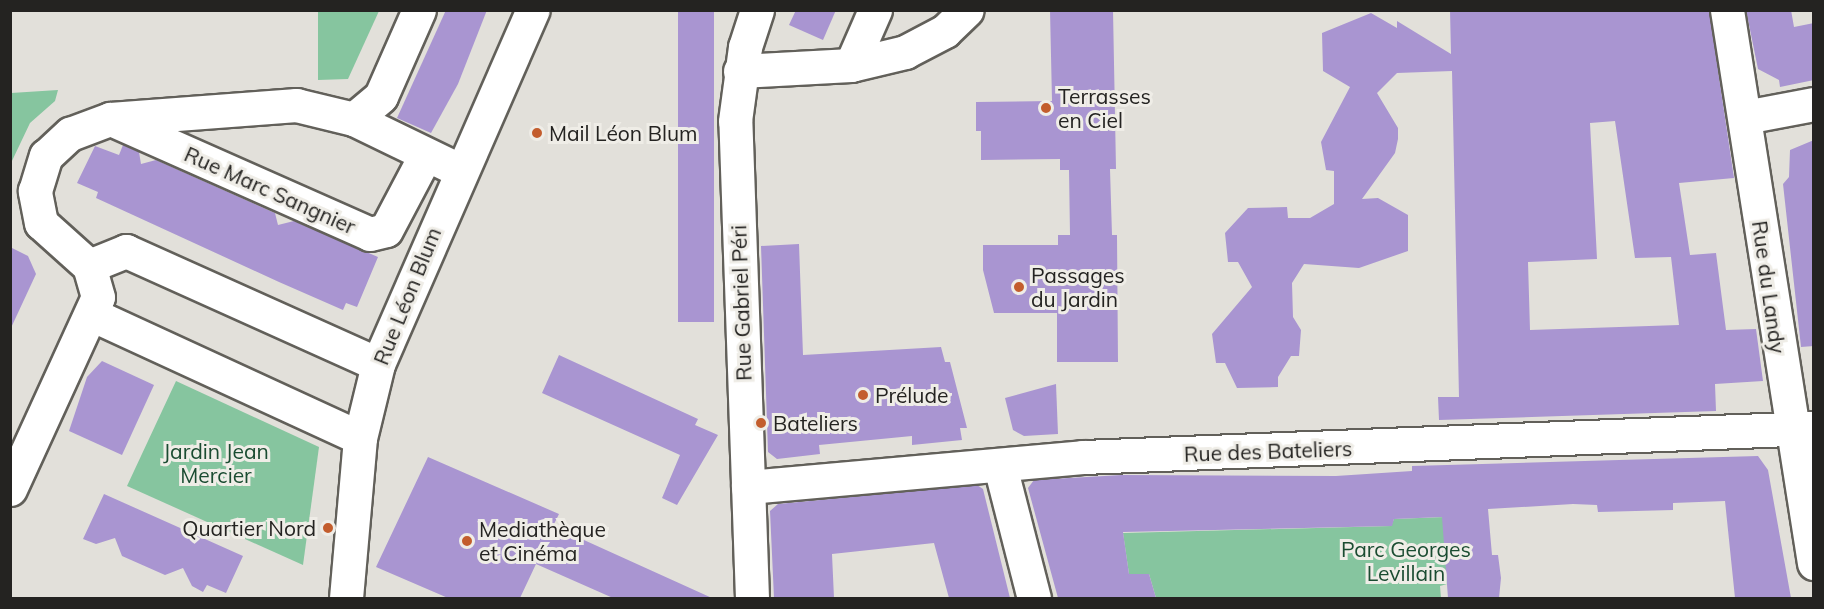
<!DOCTYPE html>
<meta charset="utf-8">
<style>
body{margin:0}
#map{position:relative;width:1824px;height:609px;overflow:hidden;background:#e2e0da;font-family:Mulish,sans-serif}
div>[style]{position:absolute}
.green>*{inset:0;background:#86c59f}
.building>*{inset:0;background:#a995d1;transform-origin:0 0}
.roads{filter:drop-shadow(2px 0 #62605a) drop-shadow(-2px 0 #62605a) drop-shadow(0 2px #62605a) drop-shadow(0 -2px #62605a)}
.minor>*{height:33px;margin:-16.5px;padding:0 16.5px;transform-origin:16.5px;border-radius:16.5px;background:#fff}
.dots>*{width:16px;height:16px;translate:-50% -50%;box-sizing:border-box;border:3px solid #efede7;border-radius:50%}
span{translate:-50% -50%;white-space:nowrap;text-align:center;line-height:1.15;-webkit-text-stroke:6px #efede7;paint-order:stroke}
.poi-label{font-size:21px;color:#242321}
.left{translate:0 -50%;text-align:left}
.right{translate:-100% -50%;text-align:right}
.street-label{font-size:21px;color:#242321}
.park-label{font-size:21px;color:#1a4c31}
.frame{position:absolute;inset:0;border:12px solid #242321;pointer-events:none}
</style>
<div id="map">
<div class="green">
<div style="clip-path:polygon(318px 11px,379px 11px,348px 79px,318px 80px)"></div>
<div style="clip-path:polygon(58px 90px,55px 101px,30px 123px,11px 163px,11px 93px)"></div>
<div style="clip-path:polygon(176px 381px,319px 447px,303px 565px,127px 486px)"></div>
<div style="clip-path:polygon(1445px 517px,1447px 584px,1440px 586px,1441px 598px,1156px 598px,1149px 574px,1129px 574px,1123px 533px,1391px 526px,1394px 519px)"></div>
</div>
<div class="building">
<div style="clip-path:polygon(446px 10px,487px 10px,458px 84px,431px 133px,397px 118px)"></div>
<div style="left:678px;top:10px;width:36px;height:312px"></div>
<div style="clip-path:polygon(796px 10px,836px 10px,823px 40px,789px 25px)"></div>
<div style="clip-path:polygon(1050px 10px,1113px 10px,1116px 169px,1110px 169px,1112px 235px,1117px 235px,1118px 362px,1057px 362px,1057px 313px,994px 313px,983px 270px,983px 245px,1058px 245px,1058px 235px,1070px 235px,1069px 170px,1060px 170px,1060px 159px,981px 160px,981px 131px,976px 131px,976px 102px,1052px 101px)"></div>
<div style="clip-path:polygon(evenodd,1450px 10px,1709px 10px,1734px 178px,1679px 183px,1690px 255px,1716px 253px,1726px 330px,1756px 329px,1763px 381px,1715px 384px,1716px 411px,1439px 420px,1438px 397px,1459px 397px,1452px 71px,1397px 73px,1377px 93px,1398px 128px,1398px 139px,1395px 153px,1362px 199px,1378px 198px,1408px 215px,1408px 251px,1359px 268px,1304px 264px,1292px 283px,1293px 317px,1301px 330px,1299px 356px,1291px 356px,1278px 377px,1278px 387px,1237px 388px,1225px 363px,1216px 363px,1212px 334px,1252px 287px,1238px 262px,1228px 262px,1225px 233px,1248px 208px,1287px 207px,1288px 218px,1310px 218px,1334px 204px,1334px 171px,1326px 170px,1321px 142px,1350px 87px,1323px 71px,1322px 33px,1371px 13px,1397px 28px,1397px 21px,1451px 54px,1450px 10px,1615px 121px,1635px 258px,1671px 257px,1679px 325px,1530px 330px,1528px 262px,1597px 259px,1590px 123px,1615px 121px)"></div>
<div style="clip-path:polygon(1746px 10px,1791px 10px,1794px 27px,1814px 23px,1814px 80px,1780px 87px,1779px 80px,1758px 69px)"></div>
<div style="clip-path:polygon(1814px 140px,1814px 346px,1801px 347px,1783px 184px,1789px 177px,1790px 150px)"></div>
<div style="clip-path:polygon(123px 145px,139px 152px,141px 164px,156px 160px,275px 213px,278px 225px,294px 221px,378px 257px,357px 307px,346px 303px,343px 310px,279px 282px,96px 198px,98px 192px,77px 183px,95px 146px,119px 155px)"></div>
<div style="clip-path:polygon(799px 244px,803px 355px,941px 347px,945px 362px,950px 362px,967px 428px,960px 428px,962px 440px,912px 445px,912px 436px,819px 445px,820px 454px,777px 459px,768px 452px,761px 246px)"></div>
<div style="clip-path:polygon(10px 247px,28px 256px,36px 274px,10px 330px)"></div>
<div style="clip-path:polygon(559px 355px,698px 419px,695px 425px,718px 435px,677px 505px,662px 498px,680px 455px,542px 393px)"></div>
<div style="clip-path:polygon(102px 361px,154px 385px,122px 455px,69px 431px,87px 377px)"></div>
<div style="clip-path:polygon(1056px 384px,1058px 434px,1024px 436px,1013px 430px,1005px 398px)"></div>
<div style="clip-path:polygon(1758px 456px,1768px 470px,1791px 598px,1735px 598px,1725px 501px,1673px 503px,1673px 510px,1598px 512px,1597px 505px,1573px 504px,1488px 509px,1492px 555px,1498px 555px,1501px 578px,1499px 598px,1448px 598px,1442px 517px,1394px 519px,1392px 526px,1123px 532px,1129px 574px,1149px 574px,1156px 598px,1058px 598px,1028px 488px,1034px 480px,1122px 475px,1336px 476px,1412px 471px,1412px 466px)"></div>
<div style="clip-path:polygon(428px 457px,559px 514px,553px 526px,712px 598px,613px 598px,536px 564px,520px 598px,448px 598px,376px 567px)"></div>
<div style="clip-path:polygon(977px 485px,983px 489px,1010px 598px,949px 598px,934px 543px,832px 554px,834px 598px,774px 598px,770px 511px,778px 504px)"></div>
<div style="clip-path:polygon(104px 494px,243px 556px,226px 593px,207px 585px,203px 592px,192px 586px,183px 568px,165px 575px,122px 556px,115px 538px,96px 544px,83px 539px)"></div>
</div>
<div class="roads">
<div class="minor">
<div style="left:1727px;top:10px;width:560px;rotate:81.06deg"></div>
<div style="left:851px;top:65px;width:60px;rotate:-66.4deg"></div>
<div style="left:740px;top:71px;width:111px;rotate:-3.1deg"></div>
<div style="left:851px;top:65px;width:56px;rotate:-13.5deg"></div>
<div style="left:905px;top:52px;width:45px;rotate:-27.7deg"></div>
<div style="left:945px;top:31px;width:30px;rotate:-44deg"></div>
<div style="left:1745px;top:117px;width:70px;rotate:-10.7deg"></div>
<div style="left:354px;top:119px;width:35px;rotate:-40deg"></div>
<div style="left:381px;top:96px;width:94px;rotate:-66.2deg"></div>
<div style="left:113px;top:120px;width:281px;rotate:23.9deg"></div>
<div style="left:370px;top:234px;width:16px;rotate:-14deg"></div>
<div style="left:386px;top:230px;width:84px;rotate:-62.2deg"></div>
<div style="left:89px;top:266px;width:40px;rotate:-22deg"></div>
<div style="left:126px;top:251px;width:276px;rotate:24.2deg"></div>
<div style="left:91px;top:314px;width:296px;rotate:24.7deg"></div>
<div style="left:1000px;top:466px;width:136px;rotate:75.6deg"></div>
<div style="left:748px;top:487px;width:336px;rotate:-5.1deg"></div>
<div style="left:1083px;top:457px;width:732px;rotate:-2.27deg"></div>
<div style="left:10px;top:489px;width:211px;rotate:-65.4deg"></div>
<div style="left:98px;top:297px;width:32px;rotate:-106deg"></div>
<div style="left:89px;top:266px;width:64px;rotate:-138.1deg"></div>
<div style="left:41px;top:223px;width:33px;rotate:-101deg"></div>
<div style="left:35px;top:191px;width:37px;rotate:-73deg"></div>
<div style="left:46px;top:156px;width:33px;rotate:-43deg"></div>
<div style="left:70px;top:134px;width:43px;rotate:-20.6deg"></div>
<div style="left:110px;top:119px;width:187px;rotate:-4.3deg"></div>
<div style="left:296px;top:105px;width:60px;rotate:13.6deg"></div>
<div style="left:354px;top:119px;width:119px;rotate:25.9deg"></div>
<div style="left:346px;top:598px;width:161px;rotate:-85deg"></div>
<div style="left:360px;top:438px;width:76px;rotate:-76.3deg"></div>
<div style="left:378px;top:364px;width:386px;rotate:-66.4deg"></div>
<div style="left:752px;top:598px;width:477px;rotate:-92deg"></div>
<div style="left:735px;top:121px;width:75px;rotate:-82.3deg"></div>
<div style="left:745px;top:47px;width:39px;rotate:-72deg"></div>
</div>
</div>
<div class="dots">
<div style="left:1046px;top:108px;background:#c35d2d"></div>
<div style="left:537px;top:133px;background:#c35d2d"></div>
<div style="left:1019px;top:287px;background:#c35d2d"></div>
<div style="left:863px;top:395px;background:#c35d2d"></div>
<div style="left:761px;top:423px;background:#c35d2d"></div>
<div style="left:328px;top:528px;background:#c35d2d"></div>
<div style="left:467px;top:541px;background:#c35d2d"></div>
</div>
<div class="poi-label">
<span class="left" style="left:1058px;top:108px">Terrasses<br>en Ciel</span>
<span class="left" style="left:549px;top:133px">Mail Léon Blum</span>
<span class="left" style="left:1031px;top:287px">Passages<br>du Jardin</span>
<span class="left" style="left:875px;top:395px">Prélude</span>
<span class="left" style="left:773px;top:423px">Bateliers</span>
<span class="right" style="left:316px;top:528px">Quartier Nord</span>
<span class="left" style="left:479px;top:541px">Mediathèque<br>et Cinéma</span>
</div>
<div class="street-label">
<span style="left:270px;top:190px;rotate:24deg">Rue Marc Sangnier</span>
<span style="left:1769px;top:287px;rotate:82deg">Rue du Landy</span>
<span style="left:407px;top:296px;rotate:-68deg">Rue Léon Blum</span>
<span style="left:741px;top:303px;rotate:-92deg">Rue Gabriel Péri</span>
<span style="left:1268px;top:451px;rotate:-2deg">Rue des Bateliers</span>
</div>
<div class="park-label">
<span style="left:216px;top:463px">Jardin Jean<br>Mercier</span>
<span style="left:1406px;top:561px">Parc Georges<br>Levillain</span>
</div>
<div class="frame"></div>
</div>
